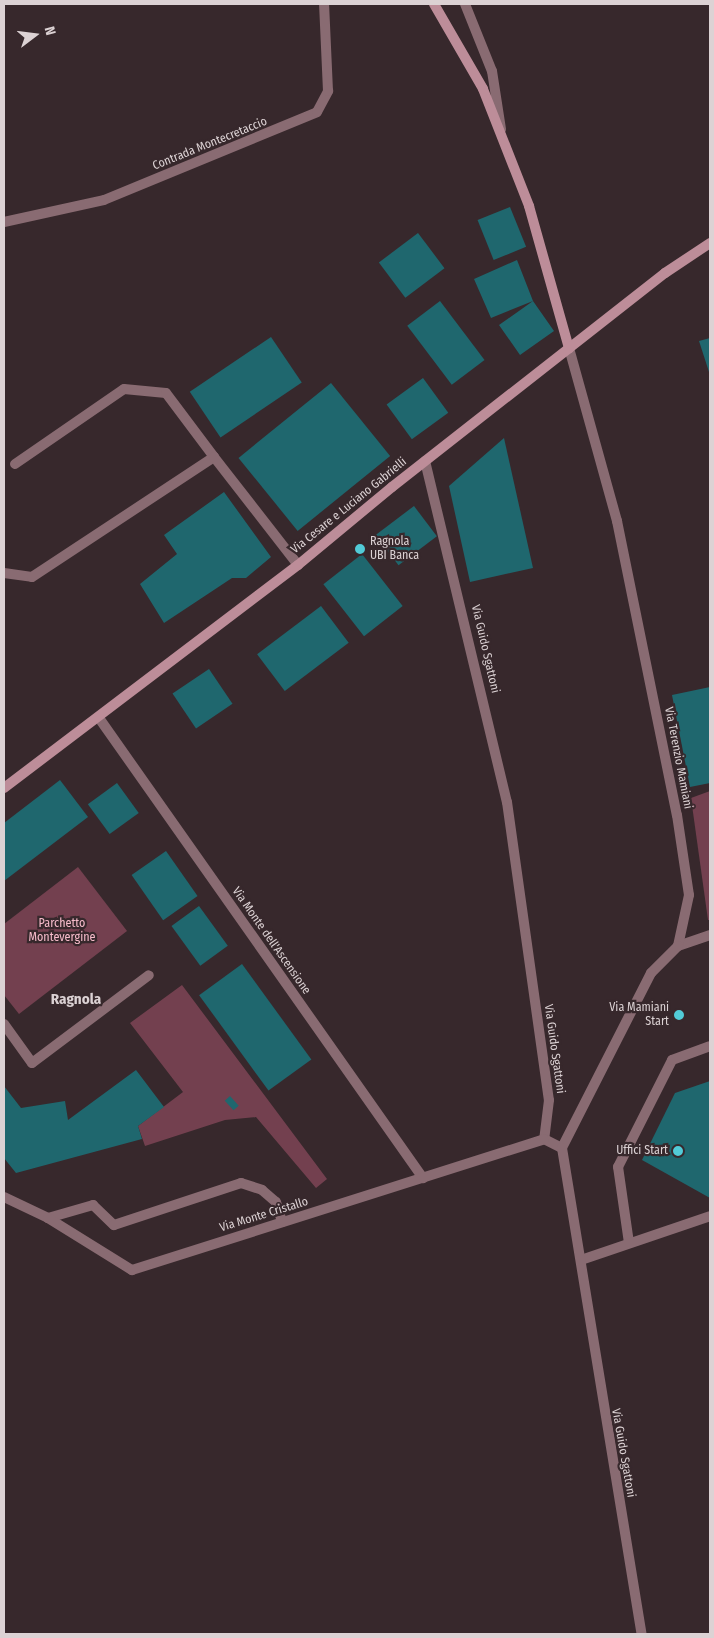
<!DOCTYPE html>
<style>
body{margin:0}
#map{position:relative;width:714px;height:1638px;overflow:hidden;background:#37282c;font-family:"Fira Sans Condensed",sans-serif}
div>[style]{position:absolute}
.green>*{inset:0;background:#73404f}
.building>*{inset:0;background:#1f676e;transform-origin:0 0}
.service>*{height:10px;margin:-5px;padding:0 5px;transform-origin:5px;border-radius:5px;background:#896b72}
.minor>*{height:10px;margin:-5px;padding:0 5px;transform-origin:5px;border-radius:5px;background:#896b72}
.tertiary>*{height:10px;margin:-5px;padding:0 5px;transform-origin:5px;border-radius:5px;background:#896b72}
.secondary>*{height:10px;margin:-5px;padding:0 5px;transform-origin:5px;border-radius:5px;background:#bd8d99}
.dots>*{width:14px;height:14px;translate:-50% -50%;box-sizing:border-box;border:2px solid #37282c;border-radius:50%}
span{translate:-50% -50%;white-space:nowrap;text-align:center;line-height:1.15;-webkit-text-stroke:4.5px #37282c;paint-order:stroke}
.street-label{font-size:12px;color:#dcd2d4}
.poi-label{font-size:12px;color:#dcd2d4}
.left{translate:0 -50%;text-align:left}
.right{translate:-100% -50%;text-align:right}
.park-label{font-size:12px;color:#f7bccb}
.quarter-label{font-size:15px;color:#dcd2d4;font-weight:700}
.frame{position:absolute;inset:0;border:5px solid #dcd2d4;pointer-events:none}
.north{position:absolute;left:10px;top:10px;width:50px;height:50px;-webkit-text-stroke:4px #37282c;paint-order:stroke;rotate:75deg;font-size:14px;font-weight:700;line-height:20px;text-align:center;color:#dcd2d4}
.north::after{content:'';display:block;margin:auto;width:18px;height:22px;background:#dcd2d4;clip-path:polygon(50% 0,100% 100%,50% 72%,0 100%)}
</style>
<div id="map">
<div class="green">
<div style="clip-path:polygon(710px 791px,710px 920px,708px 920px,691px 798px)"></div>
<div style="clip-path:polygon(78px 867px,127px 931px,19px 1014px,4px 995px,4px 924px)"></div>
<div style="clip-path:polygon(182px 985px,327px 1179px,316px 1188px,256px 1117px,225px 1120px,145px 1146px,138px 1126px,183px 1092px,130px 1023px)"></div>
</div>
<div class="building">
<div style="left:510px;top:207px;width:43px;height:35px;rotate:68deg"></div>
<div style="left:418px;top:233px;width:44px;height:49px;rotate:53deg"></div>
<div style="clip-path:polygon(517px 260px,533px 301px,554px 331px,520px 355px,499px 325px,533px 301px,491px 318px,474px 279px)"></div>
<div style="left:440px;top:301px;width:74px;height:41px;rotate:53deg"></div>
<div style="left:271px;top:337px;width:55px;height:98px;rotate:56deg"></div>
<div style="clip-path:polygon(710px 338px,710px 375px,699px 341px)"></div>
<div style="left:423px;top:378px;width:43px;height:45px;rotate:54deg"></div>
<div style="left:331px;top:383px;width:94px;height:119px;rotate:51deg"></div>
<div style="clip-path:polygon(504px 438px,533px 568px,470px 582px,449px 486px)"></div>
<div style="clip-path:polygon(224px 492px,271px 557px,246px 578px,232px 578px,164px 623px,140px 584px,177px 554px,164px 535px)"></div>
<div style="left:414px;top:506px;width:38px;height:48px;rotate:53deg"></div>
<div style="left:362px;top:554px;width:66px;height:49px;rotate:52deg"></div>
<div style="left:321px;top:606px;width:46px;height:80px;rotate:53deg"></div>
<div style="left:209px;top:669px;width:42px;height:44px;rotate:56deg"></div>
<div style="clip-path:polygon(710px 687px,710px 783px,690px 787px,672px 695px)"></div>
<div style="clip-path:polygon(60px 780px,88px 817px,4px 881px,4px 823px)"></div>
<div style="left:117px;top:783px;width:37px;height:36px;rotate:54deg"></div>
<div style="left:166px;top:851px;width:55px;height:42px;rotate:55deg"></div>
<div style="left:199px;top:906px;width:49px;height:34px;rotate:54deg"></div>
<div style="left:242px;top:964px;width:118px;height:53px;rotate:54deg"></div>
<div style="clip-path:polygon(136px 1070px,164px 1107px,138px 1126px,142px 1139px,16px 1173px,4px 1158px,4px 1086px,21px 1108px,65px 1101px,68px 1120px)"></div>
<div style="clip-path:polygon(710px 1081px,710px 1198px,642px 1160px,675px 1093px)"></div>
<div style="left:230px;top:1096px;width:13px;height:7px;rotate:48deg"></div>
</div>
<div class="service">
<div style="left:48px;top:1218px;width:47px;rotate:-16.1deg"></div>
<div style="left:93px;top:1205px;width:29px;rotate:44deg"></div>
<div style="left:114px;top:1225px;width:134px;rotate:-18.3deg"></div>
<div style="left:241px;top:1183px;width:22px;rotate:18deg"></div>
<div style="left:262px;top:1190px;width:18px;rotate:41deg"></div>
<div style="left:276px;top:1202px;width:21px;rotate:73deg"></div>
<div style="left:629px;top:1243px;width:77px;rotate:-98.2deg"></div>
<div style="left:618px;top:1167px;width:120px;rotate:-63.2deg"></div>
<div style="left:672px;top:1060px;width:40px;rotate:-20.2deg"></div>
<div style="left:581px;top:1260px;width:136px;rotate:-18.8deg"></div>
</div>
<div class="minor">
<div style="left:465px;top:4px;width:72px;rotate:68.1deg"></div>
<div style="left:492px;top:71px;width:59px;rotate:81.2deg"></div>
<div style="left:4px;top:222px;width:102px;rotate:-12.4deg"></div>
<div style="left:104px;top:200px;width:230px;rotate:-22.4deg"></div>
<div style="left:317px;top:112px;width:24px;rotate:-62deg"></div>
<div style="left:328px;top:91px;width:87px;rotate:-92.6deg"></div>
<div style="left:425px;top:461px;width:351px;rotate:76.5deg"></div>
<div style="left:507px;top:802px;width:301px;rotate:82deg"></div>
<div style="left:549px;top:1100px;width:39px;rotate:97deg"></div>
<div style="left:544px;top:1139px;width:20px;rotate:27deg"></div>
<div style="left:15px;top:464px;width:132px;rotate:-34.5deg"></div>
<div style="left:124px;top:389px;width:42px;rotate:5.4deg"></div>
<div style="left:166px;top:393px;width:80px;rotate:53.1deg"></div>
<div style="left:4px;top:573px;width:28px;rotate:8deg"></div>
<div style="left:32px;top:577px;width:218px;rotate:-33.4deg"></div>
<div style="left:214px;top:457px;width:137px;rotate:52.1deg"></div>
<div style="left:99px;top:718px;width:563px;rotate:54.84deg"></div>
<div style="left:678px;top:946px;width:34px;rotate:-19deg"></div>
<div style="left:4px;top:1024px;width:48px;rotate:54.3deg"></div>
<div style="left:32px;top:1063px;width:146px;rotate:-36.9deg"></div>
<div style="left:4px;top:1197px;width:49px;rotate:25.5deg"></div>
<div style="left:48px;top:1218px;width:99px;rotate:31.8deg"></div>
<div style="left:132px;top:1270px;width:432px;rotate:-17.6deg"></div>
</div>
<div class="tertiary">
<div style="left:569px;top:348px;width:180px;rotate:74.5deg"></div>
<div style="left:617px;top:521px;width:300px;rotate:78.5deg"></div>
<div style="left:677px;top:815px;width:81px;rotate:81.5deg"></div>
<div style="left:689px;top:895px;width:52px;rotate:102.2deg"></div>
<div style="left:678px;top:946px;width:38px;rotate:135deg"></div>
<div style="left:651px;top:973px;width:196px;rotate:117deg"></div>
<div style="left:562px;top:1148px;width:493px;rotate:80.7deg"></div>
</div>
<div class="secondary">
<div style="left:434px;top:4px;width:98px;rotate:60deg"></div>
<div style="left:483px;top:89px;width:126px;rotate:68.5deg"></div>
<div style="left:529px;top:206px;width:148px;rotate:74.3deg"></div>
<div style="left:4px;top:788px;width:369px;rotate:-37.2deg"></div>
<div style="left:298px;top:565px;width:122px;rotate:-39.7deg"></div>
<div style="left:392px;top:487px;width:347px;rotate:-38.1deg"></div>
<div style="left:665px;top:273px;width:54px;rotate:-33.7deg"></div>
</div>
<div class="dots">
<div style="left:360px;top:549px;background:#52cbd7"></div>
<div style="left:679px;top:1015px;background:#52cbd7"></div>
<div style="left:678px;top:1151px;background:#52cbd7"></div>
</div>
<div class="street-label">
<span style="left:210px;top:144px;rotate:-22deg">Contrada Montecretaccio</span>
<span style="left:349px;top:506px;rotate:-39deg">Via Cesare e Luciano Gabrielli</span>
<span style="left:485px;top:649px;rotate:77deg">Via Guido Sgattoni</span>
<span style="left:678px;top:758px;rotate:79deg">Via Terenzio Mamiani</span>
<span style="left:271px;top:941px;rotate:55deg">Via Monte dell'Ascensione</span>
<span style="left:554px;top:1049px;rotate:82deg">Via Guido Sgattoni</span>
<span style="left:264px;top:1215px;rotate:-17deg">Via Monte Cristallo</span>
<span style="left:623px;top:1453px;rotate:80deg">Via Guido Sgattoni</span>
</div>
<div class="poi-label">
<span class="left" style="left:370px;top:549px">Ragnola<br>UBI Banca</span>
<span class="right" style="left:669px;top:1015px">Via Mamiani<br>Start</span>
<span class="right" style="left:668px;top:1151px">Uffici Start</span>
</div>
<div class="park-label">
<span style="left:62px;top:931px">Parchetto<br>Montevergine</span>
</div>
<div class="quarter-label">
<span style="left:76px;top:1000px">Ragnola</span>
</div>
<div class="frame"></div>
<div class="north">N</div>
</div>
